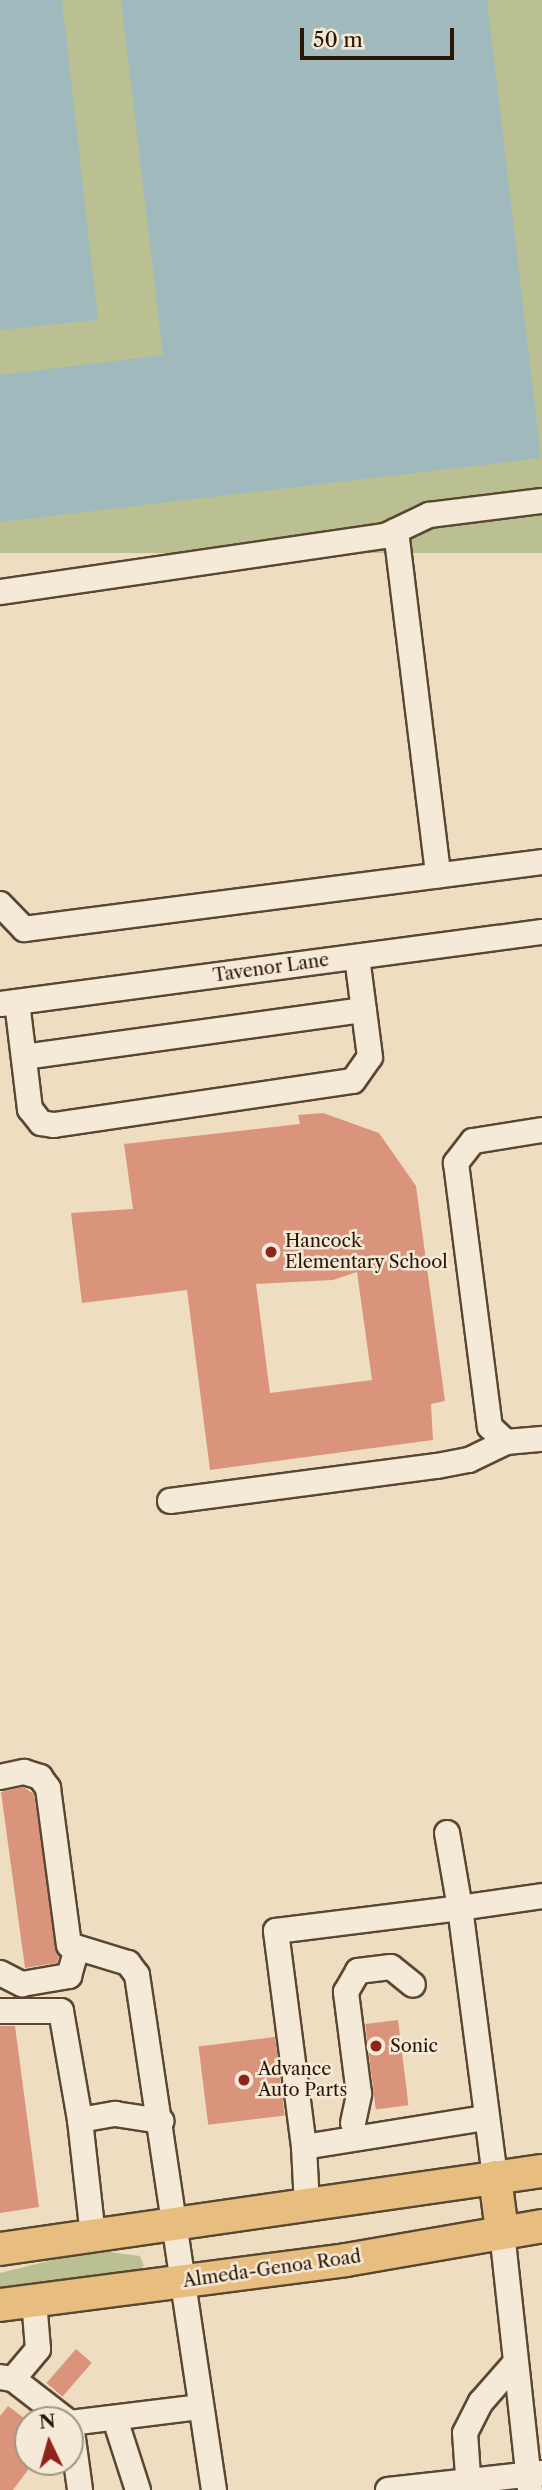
<!DOCTYPE html>
<style>
body{margin:0}
#map{position:relative;width:542px;height:2490px;overflow:hidden;background:#efddc1;font-family:"Libre Caslon Text",serif}
div>[style]{position:absolute}
.green>*{inset:0;background:#bac092;transform-origin:0 0}
.water>*{inset:0;background:#9fb9bd}
.building>*{inset:0;background:#da947c;transform-origin:0 0}
.roads{filter:drop-shadow(2px 0 #5a4732) drop-shadow(-2px 0 #5a4732) drop-shadow(0 2px #5a4732) drop-shadow(0 -2px #5a4732)}
.minor>*{height:24px;margin:-12px;padding:0 12px;transform-origin:12px;border-radius:12px;background:#f5e9d7}
.major>*{height:32px;margin:-16px;padding:0 16px;transform-origin:16px;border-radius:16px;background:#e8be80}
.dots>*{width:19px;height:19px;translate:-50% -50%;box-sizing:border-box;border:4px solid #f5e9d7;border-radius:50%}
span{translate:-50% -50%;white-space:nowrap;text-align:center;line-height:1.15;-webkit-text-stroke:5px #f5e9d7;paint-order:stroke}
.street-label{font-size:18px;color:#291502}
.poi-label{font-size:18px;color:#291502}
.left{translate:0 -50%;text-align:left}
.north{position:absolute;left:14px;top:2406px;width:70px;height:70px;box-sizing:border-box;background:#f5e9d7;border:2px solid #a39482;border-radius:50%;rotate:355deg;font-size:19px;font-weight:700;line-height:28px;text-align:center;color:#291502}
.north::after{content:'';display:block;margin:auto;width:24px;height:32px;background:#8f2418;clip-path:polygon(50% 0,100% 100%,50% 72%,0 100%)}
.scale{position:absolute;left:300px;top:28px;width:154px;height:32px;box-sizing:border-box;border:4px solid #291502;border-top:0;padding-left:9px;font-size:21px;line-height:24px;white-space:nowrap;color:#291502;-webkit-text-stroke:5px #f5e9d7;paint-order:stroke}
</style>
<div id="map">
<div class="green">
<div style="left:0;top:0;width:542px;height:553px"></div>
<div style="clip-path:polygon(93px 2250px,140px 2256px,144px 2266px,126px 2277px,0 2293px,0 2273px)"></div>
</div>
<div class="water">
<div style="clip-path:polygon(0 0,62px 0,98px 320px,0 330px)"></div>
<div style="clip-path:polygon(121px 0,487px 0,541px 458px,0 522px,0 375px,163px 355px)"></div>
</div>
<div class="building">
<div style="clip-path:polygon(evenodd,323px 1113px,379px 1133px,416px 1186px,445px 1401px,431px 1404px,433px 1440px,210px 1470px,187px 1290px,82px 1303px,71px 1213px,133px 1209px,124px 1144px,300px 1124px,298px 1115px,323px 1113px,357px 1272px,372px 1380px,270px 1393px,256px 1284px,333px 1280px,357px 1272px)"></div>
<div style="clip-path:polygon(23px 1787px,34px 1794px,59px 1956px,57px 1963px,25px 1968px,1px 1792px)"></div>
<div style="left:398px;top:2020px;width:86px;height:33px;rotate:83deg"></div>
<div style="clip-path:polygon(0 2026px,15px 2026px,39px 2207px,0 2213px)"></div>
<div style="left:275px;top:2037px;width:79px;height:77px;rotate:83deg"></div>
<div style="left:76px;top:2349px;width:21px;height:45px;rotate:41deg"></div>
<div style="clip-path:polygon(8px 2406px,28px 2421px,28px 2470px,13px 2490px,0 2490px,0 2416px)"></div>
</div>
<div class="roads">
<div class="minor">
<div style="left:396px;top:531px;width:347px;rotate:83deg"></div>
<div style="left:0;top:592px;width:389px;rotate:-8.3deg"></div>
<div style="left:385px;top:536px;width:49px;rotate:-25.5deg"></div>
<div style="left:429px;top:515px;width:114px;rotate:-7.1deg"></div>
<div style="left:0;top:904px;width:35px;rotate:46deg"></div>
<div style="left:24px;top:929px;width:522px;rotate:-7.37deg"></div>
<div style="left:17px;top:1002px;width:108px;rotate:83.1deg"></div>
<div style="left:30px;top:1109px;width:18px;rotate:52deg"></div>
<div style="left:41px;top:1123px;width:13px;rotate:9deg"></div>
<div style="left:54px;top:1125px;width:302px;rotate:-8.4deg"></div>
<div style="left:353px;top:1081px;width:29px;rotate:-55deg"></div>
<div style="left:370px;top:1057px;width:101px;rotate:-97.4deg"></div>
<div style="left:1px;top:1004px;width:546px;rotate:-7.58deg"></div>
<div style="left:24px;top:1057px;width:343px;rotate:-7.9deg"></div>
<div style="left:542px;top:1130px;width:70px;rotate:170.9deg"></div>
<div style="left:473px;top:1141px;width:28px;rotate:128deg"></div>
<div style="left:456px;top:1163px;width:266px;rotate:82.7deg"></div>
<div style="left:490px;top:1427px;width:22px;rotate:43deg"></div>
<div style="left:506px;top:1442px;width:36px;rotate:-5deg"></div>
<div style="left:170px;top:1501px;width:269px;rotate:-7.5deg"></div>
<div style="left:437px;top:1466px;width:33px;rotate:-11deg"></div>
<div style="left:469px;top:1460px;width:41px;rotate:-25.9deg"></div>
<div style="left:0;top:1777px;width:25px;rotate:-12deg"></div>
<div style="left:24px;top:1772px;width:17px;rotate:17deg"></div>
<div style="left:40px;top:1777px;width:14px;rotate:54deg"></div>
<div style="left:48px;top:1788px;width:158px;rotate:82.4deg"></div>
<div style="left:69px;top:1945px;width:62px;rotate:17deg"></div>
<div style="left:128px;top:1963px;width:15px;rotate:53deg"></div>
<div style="left:137px;top:1975px;width:521px;rotate:81.5deg"></div>
<div style="left:0;top:1973px;width:25px;rotate:27deg"></div>
<div style="left:22px;top:1984px;width:48px;rotate:-9.7deg"></div>
<div style="left:69px;top:1976px;width:25px;rotate:-74deg"></div>
<div style="left:0;top:2011px;width:61px"></div>
<div style="left:61px;top:2011px;width:111px;rotate:80.1deg"></div>
<div style="left:353px;top:2123px;width:30px;rotate:-78deg"></div>
<div style="left:359px;top:2094px;width:103px;rotate:-97.3deg"></div>
<div style="left:346px;top:1992px;width:24px;rotate:-60deg"></div>
<div style="left:358px;top:1971px;width:33px;rotate:-7deg"></div>
<div style="left:391px;top:1967px;width:28px;rotate:39deg"></div>
<div style="left:304px;top:2147px;width:218px;rotate:-97.4deg"></div>
<div style="left:276px;top:1931px;width:185px;rotate:-7.1deg"></div>
<div style="left:460px;top:1908px;width:76px;rotate:-99.8deg"></div>
<div style="left:495px;top:2177px;width:271px;rotate:-97.4deg"></div>
<div style="left:460px;top:1908px;width:83px;rotate:-8.3deg"></div>
<div style="left:307px;top:2206px;width:59px;rotate:-92.9deg"></div>
<div style="left:304px;top:2147px;width:184px;rotate:-9.1deg"></div>
<div style="left:502px;top:2232px;width:260px;rotate:83.8deg"></div>
<div style="left:93px;top:2236px;width:117px;rotate:-96.4deg"></div>
<div style="left:80px;top:2120px;width:36px;rotate:-10deg"></div>
<div style="left:115px;top:2114px;width:47px;rotate:8.7deg"></div>
<div style="left:0;top:2377px;width:13px;rotate:9deg"></div>
<div style="left:13px;top:2379px;width:67px;rotate:37.7deg"></div>
<div style="left:13px;top:2379px;width:39px;rotate:-50deg"></div>
<div style="left:38px;top:2349px;width:49px;rotate:-94.7deg"></div>
<div style="left:115px;top:2419px;width:75px;rotate:72.1deg"></div>
<div style="left:70px;top:2423px;width:132px;rotate:-7deg"></div>
<div style="left:71px;top:2424px;width:67px;rotate:82.2deg"></div>
<div style="left:388px;top:2490px;width:155px;rotate:-6.3deg"></div>
<div style="left:469px;top:2490px;width:57px;rotate:-94deg"></div>
<div style="left:465px;top:2433px;width:35px;rotate:-63deg"></div>
<div style="left:481px;top:2402px;width:52px;rotate:-48.9deg"></div>
</div>
<div class="major">
<div style="left:495px;top:2177px;width:55px;rotate:82.7deg"></div>
<div style="left:0;top:2249px;width:548px;rotate:-8.19deg"></div>
<div style="left:0;top:2305px;width:349px;rotate:-7.4deg"></div>
<div style="left:346px;top:2260px;width:199px;rotate:-9.8deg"></div>
</div>
</div>
<div class="dots">
<div style="left:271px;top:1252px;background:#8f2418"></div>
<div style="left:376px;top:2046px;background:#8f2418"></div>
<div style="left:244px;top:2080px;background:#8f2418"></div>
</div>
<div class="street-label">
<span style="left:271px;top:968px;rotate:-8deg">Tavenor Lane</span>
<span style="left:272px;top:2269px;rotate:-8deg">Almeda-Genoa Road</span>
</div>
<div class="poi-label">
<span class="left" style="left:285px;top:1252px">Hancock<br>Elementary School</span>
<span class="left" style="left:390px;top:2046px">Sonic</span>
<span class="left" style="left:258px;top:2080px">Advance<br>Auto Parts</span>
</div>
<div class="north">N</div>
<div class="scale">50 m</div>
</div>
